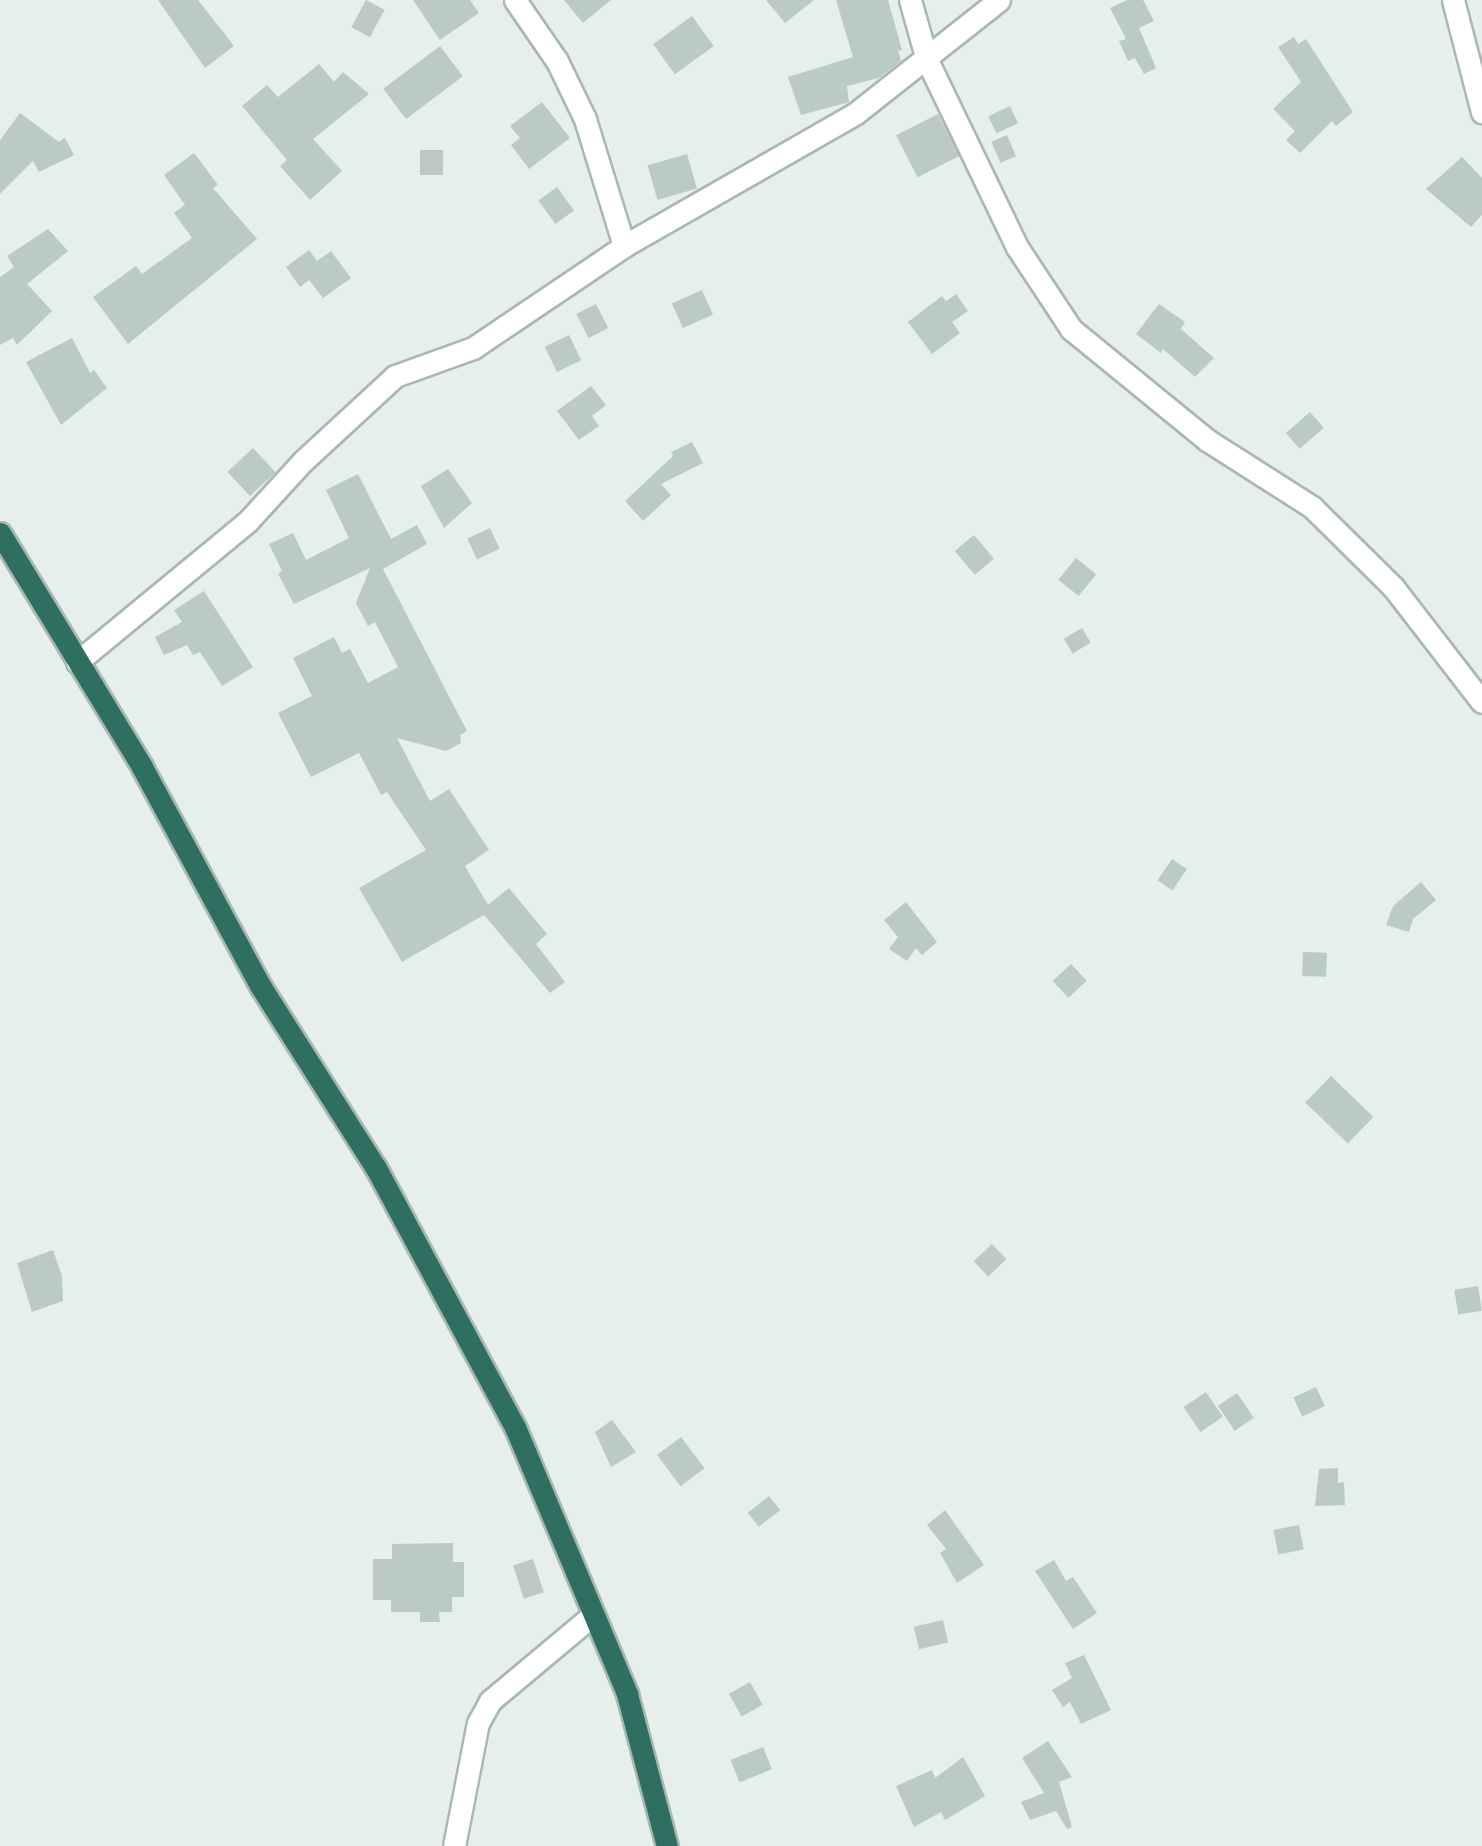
<!DOCTYPE html>
<style>
body{margin:0}
#map{position:relative;width:1482px;height:1846px;overflow:hidden;background:#e6efeb;font-family:"Alegreya Sans",sans-serif}
div>[style]{position:absolute}
.building>*{inset:0;background:#bbcac4;transform-origin:0 0}
.roads{filter:drop-shadow(2px 0 #a8b8b2) drop-shadow(-2px 0 #a8b8b2) drop-shadow(0 2px #a8b8b2) drop-shadow(0 -2px #a8b8b2)}
.minor>*{height:21px;margin:-10.5px;padding:0 10.5px;transform-origin:10.5px;border-radius:10.5px;background:#fff}
.highway>*{height:21px;margin:-10.5px;padding:0 10.5px;transform-origin:10.5px;border-radius:10.5px;background:#2f6f62}
span{translate:-50% -50%;white-space:nowrap;text-align:center;line-height:1.15;-webkit-text-stroke:5px #f7fbf9;paint-order:stroke}
</style>
<div id="map">
<div class="building">
<div style="clip-path:polygon(158px 0,198px 0,234px 46px,205px 68px)"></div>
<div style="left:366px;top:0;width:21px;height:31px;rotate:28deg"></div>
<div style="clip-path:polygon(413px 0,470px 0,479px 13px,440px 40px)"></div>
<div style="clip-path:polygon(564px 0,611px 0,583px 23px)"></div>
<div style="clip-path:polygon(766px 0,814px 0,785px 23px)"></div>
<div style="clip-path:polygon(836px 0,888px 0,902px 50px,898px 51px,901px 61px,879px 78px,847px 86px,849px 102px,801px 115px,788px 77px,853px 57px)"></div>
<div style="clip-path:polygon(1127px 0,1143px 0,1154px 21px,1139px 28px,1156px 68px,1144px 74px,1135px 58px,1128px 61px,1119px 41px,1126px 39px,1110px 8px)"></div>
<div style="left:692px;top:16px;width:37px;height:48px;rotate:54deg"></div>
<div style="clip-path:polygon(1294px 37px,1298px 44px,1306px 39px,1353px 112px,1336px 126px,1332px 121px,1300px 153px,1286px 140px,1295px 131px,1273px 109px,1301px 82px,1278px 47px)"></div>
<div style="left:440px;top:46px;width:38px;height:71px;rotate:53deg"></div>
<div style="clip-path:polygon(319px 64px,334px 82px,343px 72px,369px 94px,313px 139px,342px 171px,310px 200px,280px 166px,287px 160px,242px 106px,267px 85px,278px 97px)"></div>
<div style="clip-path:polygon(542px 102px,570px 138px,529px 169px,511px 145px,520px 138px,510px 126px)"></div>
<div style="left:1010px;top:106px;width:19px;height:24px;rotate:65deg"></div>
<div style="clip-path:polygon(20px 113px,59px 142px,65px 138px,74px 155px,39px 172px,33px 161px,0 194px,0 140px)"></div>
<div style="left:938px;top:114px;width:47px;height:47px;rotate:63deg"></div>
<div style="left:1007px;top:135px;width:23px;height:17px;rotate:67deg"></div>
<div style="left:420px;top:150px;width:23px;height:25px"></div>
<div style="clip-path:polygon(194px 153px,218px 185px,213px 188px,257px 239px,128px 344px,93px 297px,136px 266px,142px 274px,192px 238px,174px 213px,185px 205px,164px 175px)"></div>
<div style="left:687px;top:154px;width:36px;height:41px;rotate:74deg"></div>
<div style="clip-path:polygon(1462px 157px,1482px 178px,1482px 215px,1471px 227px,1426px 189px)"></div>
<div style="left:557px;top:187px;width:29px;height:23px;rotate:54deg"></div>
<div style="clip-path:polygon(48px 229px,68px 251px,27px 284px,52px 311px,17px 345px,13px 338px,0 345px,0 277px,14px 267px,7px 256px)"></div>
<div style="clip-path:polygon(309px 250px,317px 261px,331px 251px,351px 278px,323px 298px,309px 280px,300px 287px,286px 267px)"></div>
<div style="left:702px;top:290px;width:27px;height:33px;rotate:66deg"></div>
<div style="clip-path:polygon(956px 294px,968px 311px,952px 322px,960px 333px,932px 354px,908px 322px,942px 296px,946px 301px)"></div>
<div style="left:596px;top:304px;width:27px;height:22px;rotate:63deg"></div>
<div style="clip-path:polygon(1159px 304px,1185px 322px,1181px 329px,1214px 358px,1195px 377px,1163px 349px,1161px 353px,1136px 334px)"></div>
<div style="left:569px;top:335px;width:28px;height:27px;rotate:64deg"></div>
<div style="clip-path:polygon(72px 338px,90px 373px,94px 370px,107px 388px,61px 425px,26px 362px)"></div>
<div style="clip-path:polygon(591px 386px,606px 405px,592px 416px,599px 426px,579px 440px,557px 411px)"></div>
<div style="left:1310px;top:412px;width:21px;height:32px;rotate:49deg"></div>
<div style="clip-path:polygon(692px 442px,703px 463px,661px 484px,671px 495px,643px 521px,625px 501px,673px 456px,671px 452px)"></div>
<div style="left:253px;top:448px;width:33px;height:35px;rotate:47deg"></div>
<div style="clip-path:polygon(448px 469px,472px 503px,444px 528px,421px 486px)"></div>
<div style="clip-path:polygon(358px 474px,391px 539px,417px 525px,427px 544px,383px 569px,467px 731px,460px 735px,461px 743px,446px 751px,397px 738px,430px 801px,449px 789px,489px 850px,465px 866px,488px 905px,509px 888px,547px 934px,536px 944px,565px 982px,550px 993px,484px 915px,402px 962px,359px 888px,426px 850px,387px 792px,381px 795px,359px 753px,311px 777px,278px 713px,312px 696px,293px 658px,334px 637px,342px 653px,350px 649px,368px 683px,398px 667px,375px 622px,368px 626px,356px 603px,370px 568px,294px 604px,278px 574px,282px 571px,269px 544px,293px 533px,306px 560px,349px 538px,326px 490px)"></div>
<div style="left:490px;top:528px;width:23px;height:25px;rotate:65deg"></div>
<div style="left:974px;top:535px;width:31px;height:25px;rotate:50deg"></div>
<div style="left:1076px;top:558px;width:26px;height:28px;rotate:39deg"></div>
<div style="clip-path:polygon(204px 591px,253px 667px,222px 686px,200px 652px,193px 655px,187px 645px,164px 655px,155px 637px,182px 622px,174px 610px)"></div>
<div style="left:1082px;top:628px;width:17px;height:21px;rotate:59deg"></div>
<div style="left:1172px;top:859px;width:18px;height:26px;rotate:34deg"></div>
<div style="clip-path:polygon(1421px 882px,1436px 900px,1413px 919px,1409px 932px,1386px 925px,1393px 906px)"></div>
<div style="clip-path:polygon(906px 902px,937px 942px,922px 955px,916px 948px,907px 961px,889px 949px,898px 937px,884px 920px)"></div>
<div style="left:1303px;top:952px;width:24px;height:24px;rotate:2deg"></div>
<div style="left:1071px;top:964px;width:23px;height:25px;rotate:47deg"></div>
<div style="left:1331px;top:1076px;width:59px;height:37px;rotate:44deg"></div>
<div style="left:992px;top:1244px;width:21px;height:25px;rotate:47deg"></div>
<div style="clip-path:polygon(53px 1250px,62px 1276px,63px 1301px,32px 1312px,17px 1263px)"></div>
<div style="left:1478px;top:1286px;width:25px;height:24px;rotate:81deg"></div>
<div style="left:1316px;top:1387px;width:21px;height:25px;rotate:65deg"></div>
<div style="left:1206px;top:1392px;width:30px;height:27px;rotate:56deg"></div>
<div style="left:1237px;top:1393px;width:30px;height:23px;rotate:56deg"></div>
<div style="clip-path:polygon(612px 1420px,636px 1452px,611px 1467px,595px 1432px)"></div>
<div style="left:681px;top:1437px;width:39px;height:30px;rotate:53deg"></div>
<div style="clip-path:polygon(1338px 1468px,1338px 1483px,1344px 1482px,1345px 1505px,1315px 1506px,1319px 1469px)"></div>
<div style="left:769px;top:1496px;width:18px;height:27px;rotate:52deg"></div>
<div style="clip-path:polygon(945px 1510px,984px 1565px,957px 1583px,940px 1553px,946px 1549px,927px 1525px)"></div>
<div style="left:1299px;top:1525px;width:25px;height:26px;rotate:79deg"></div>
<div style="clip-path:polygon(453px 1543px,453px 1562px,464px 1562px,464px 1597px,452px 1597px,452px 1612px,439px 1612px,440px 1622px,420px 1622px,420px 1612px,391px 1612px,391px 1600px,373px 1600px,373px 1559px,392px 1559px,392px 1544px)"></div>
<div style="left:533px;top:1559px;width:35px;height:21px;rotate:72deg"></div>
<div style="clip-path:polygon(1054px 1560px,1066px 1581px,1073px 1577px,1097px 1613px,1073px 1629px,1035px 1571px)"></div>
<div style="left:943px;top:1620px;width:23px;height:30px;rotate:77deg"></div>
<div style="clip-path:polygon(1084px 1655px,1111px 1710px,1081px 1724px,1070px 1702px,1063px 1707px,1052px 1690px,1072px 1678px,1065px 1663px)"></div>
<div style="left:750px;top:1682px;width:26px;height:24px;rotate:61deg"></div>
<div style="clip-path:polygon(1048px 1741px,1072px 1777px,1059px 1782px,1072px 1827px,1067px 1829px,1056px 1811px,1030px 1820px,1021px 1802px,1044px 1793px,1022px 1758px)"></div>
<div style="left:763px;top:1747px;width:24px;height:35px;rotate:68deg"></div>
<div style="clip-path:polygon(963px 1757px,985px 1796px,945px 1820px,941px 1812px,914px 1827px,896px 1786px,932px 1770px,935px 1778px)"></div>
</div>
<div class="roads">
<div class="minor">
<div style="left:515px;top:0;width:74px;rotate:55.5deg"></div>
<div style="left:557px;top:61px;width:64px;rotate:64.2deg"></div>
<div style="left:585px;top:119px;width:133px;rotate:72.9deg"></div>
<div style="left:910px;top:0;width:62px;rotate:74.2deg"></div>
<div style="left:927px;top:60px;width:208px;rotate:64.3deg"></div>
<div style="left:1017px;top:247px;width:98px;rotate:56.6deg"></div>
<div style="left:1071px;top:329px;width:176px;rotate:39.2deg"></div>
<div style="left:1207px;top:440px;width:125px;rotate:32.5deg"></div>
<div style="left:1312px;top:507px;width:114px;rotate:44.6deg"></div>
<div style="left:1393px;top:587px;width:145px;rotate:52.3deg"></div>
<div style="left:1453px;top:0;width:116px;rotate:75.5deg"></div>
<div style="left:77px;top:662px;width:222px;rotate:-39.5deg"></div>
<div style="left:248px;top:521px;width:81px;rotate:-47.5deg"></div>
<div style="left:303px;top:461px;width:125px;rotate:-42.7deg"></div>
<div style="left:395px;top:376px;width:83px;rotate:-19.7deg"></div>
<div style="left:473px;top:348px;width:182px;rotate:-34deg"></div>
<div style="left:624px;top:246px;width:267px;rotate:-29.8deg"></div>
<div style="left:856px;top:113px;width:182px;rotate:-38.3deg"></div>
<div style="left:454px;top:1846px;width:125px;rotate:-79deg"></div>
<div style="left:478px;top:1723px;width:25px;rotate:-61deg"></div>
<div style="left:490px;top:1701px;width:134px;rotate:-39.9deg"></div>
</div>
<div class="highway">
<div style="left:0;top:533px;width:274px;rotate:58.7deg"></div>
<div style="left:142px;top:767px;width:250px;rotate:61.6deg"></div>
<div style="left:261px;top:987px;width:214px;rotate:57.6deg"></div>
<div style="left:376px;top:1168px;width:294px;rotate:61.8deg"></div>
<div style="left:515px;top:1427px;width:290px;rotate:67.2deg"></div>
<div style="left:627px;top:1694px;width:157px;rotate:75.3deg"></div>
</div>
</div>
</div>
